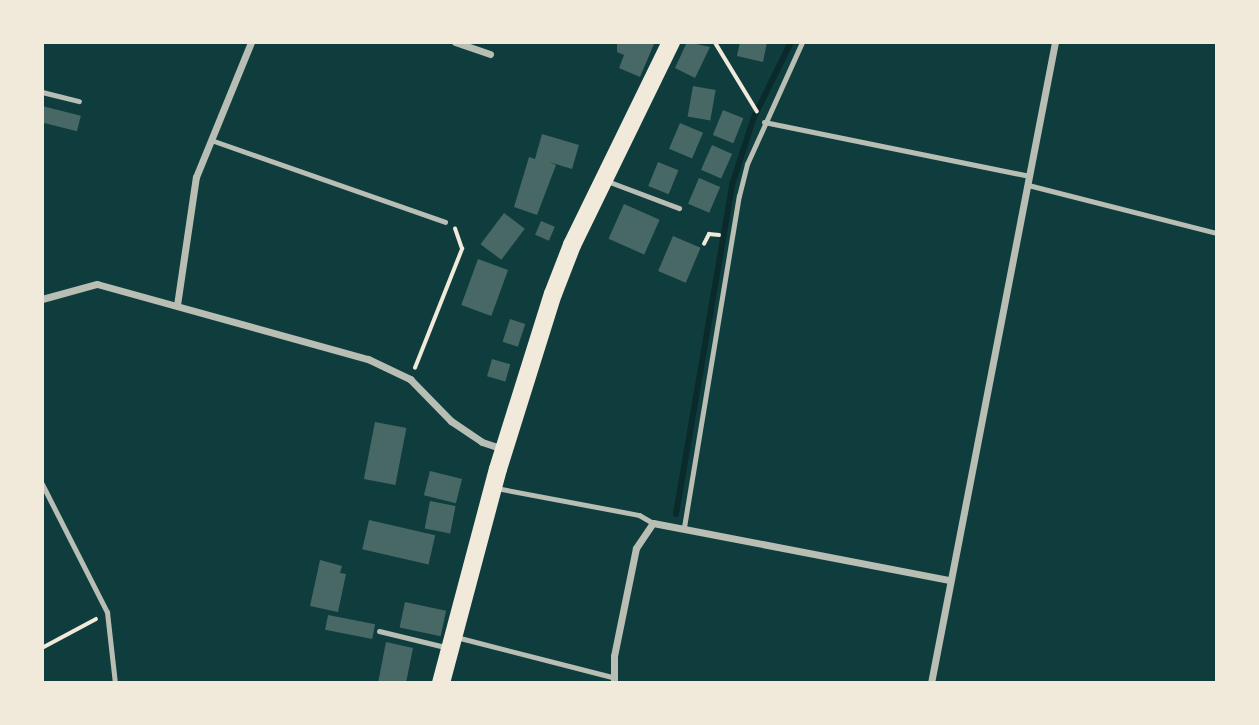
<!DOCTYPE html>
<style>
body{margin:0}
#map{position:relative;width:1259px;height:725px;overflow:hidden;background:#0f3d3e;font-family:Commissioner,sans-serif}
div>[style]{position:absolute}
.stream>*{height:6px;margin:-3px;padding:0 3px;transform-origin:3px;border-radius:3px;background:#0a2a2b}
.building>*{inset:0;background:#486865;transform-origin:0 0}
.path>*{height:3.5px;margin:-1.75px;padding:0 1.75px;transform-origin:1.75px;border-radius:1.75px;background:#f1e9da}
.service>*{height:5px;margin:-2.5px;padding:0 2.5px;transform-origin:2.5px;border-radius:2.5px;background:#b8beb3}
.minor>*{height:7px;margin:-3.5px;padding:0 3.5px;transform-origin:3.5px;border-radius:3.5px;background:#b8beb3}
.primary>*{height:18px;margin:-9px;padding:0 9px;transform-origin:9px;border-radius:9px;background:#f1e9da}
span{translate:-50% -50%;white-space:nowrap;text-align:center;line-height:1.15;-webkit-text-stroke:7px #f1e9da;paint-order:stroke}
.frame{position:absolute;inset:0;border:44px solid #f1e9da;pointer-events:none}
</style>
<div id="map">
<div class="stream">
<div style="left:676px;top:514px;width:334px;rotate:-80.3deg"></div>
<div style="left:732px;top:185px;width:71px;rotate:-72.1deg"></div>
<div style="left:754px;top:117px;width:84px;rotate:-63.7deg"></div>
</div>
<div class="building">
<div style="clip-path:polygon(617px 42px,654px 44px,640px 77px,619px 68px,624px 55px,617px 52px)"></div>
<div style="clip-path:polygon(687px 42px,710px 47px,695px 78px,675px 68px)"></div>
<div style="clip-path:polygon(740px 42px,767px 42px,763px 62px,737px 56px)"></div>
<div style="left:693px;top:86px;width:23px;height:31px;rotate:10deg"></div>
<div style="left:42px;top:106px;width:40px;height:16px;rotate:14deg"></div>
<div style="left:723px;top:110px;width:22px;height:27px;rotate:22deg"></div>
<div style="left:680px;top:123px;width:25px;height:28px;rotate:23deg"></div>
<div style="clip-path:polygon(542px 134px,579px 145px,572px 169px,549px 162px,556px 165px,537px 215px,514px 207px,529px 157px,535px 159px)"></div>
<div style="left:712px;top:145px;width:22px;height:27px;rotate:24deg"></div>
<div style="left:658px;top:162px;width:22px;height:26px;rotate:22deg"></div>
<div style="left:699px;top:178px;width:23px;height:28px;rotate:23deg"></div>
<div style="left:624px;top:204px;width:39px;height:38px;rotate:24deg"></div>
<div style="left:504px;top:213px;width:26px;height:39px;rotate:37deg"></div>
<div style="left:541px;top:221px;width:15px;height:15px;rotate:23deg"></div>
<div style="left:673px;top:236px;width:30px;height:38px;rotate:23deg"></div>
<div style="left:478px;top:259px;width:32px;height:49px;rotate:20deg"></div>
<div style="left:510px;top:319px;width:16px;height:24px;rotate:18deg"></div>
<div style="left:492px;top:359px;width:19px;height:18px;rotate:16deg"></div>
<div style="left:375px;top:422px;width:32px;height:58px;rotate:11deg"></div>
<div style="left:430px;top:471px;width:33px;height:25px;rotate:14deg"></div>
<div style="left:430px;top:501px;width:26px;height:28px;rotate:11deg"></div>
<div style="left:369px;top:520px;width:68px;height:30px;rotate:13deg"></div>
<div style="clip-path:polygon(320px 560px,342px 566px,340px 573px,346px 574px,338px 612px,310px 606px)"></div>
<div style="left:405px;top:602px;width:42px;height:26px;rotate:12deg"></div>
<div style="left:328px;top:615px;width:48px;height:15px;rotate:11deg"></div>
<div style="clip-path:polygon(386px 642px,413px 648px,406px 683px,378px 683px)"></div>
</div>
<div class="path">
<div style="left:715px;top:42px;width:81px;rotate:58.7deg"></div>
<div style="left:704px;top:244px;width:11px;rotate:-63deg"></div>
<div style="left:709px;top:234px;width:10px;rotate:6deg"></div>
<div style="left:415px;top:368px;width:128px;rotate:-68.4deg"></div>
<div style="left:462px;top:249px;width:21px;rotate:-109deg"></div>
<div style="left:42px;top:648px;width:61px;rotate:-28.2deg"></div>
</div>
<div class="service">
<div style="left:42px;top:92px;width:38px;rotate:14deg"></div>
<div style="left:764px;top:122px;width:271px;rotate:11.5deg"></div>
<div style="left:211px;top:140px;width:248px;rotate:19.3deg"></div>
<div style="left:607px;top:181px;width:77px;rotate:20.6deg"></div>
<div style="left:1028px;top:185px;width:195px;rotate:14.3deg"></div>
<div style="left:42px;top:484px;width:144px;rotate:63.1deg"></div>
<div style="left:107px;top:612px;width:71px;rotate:83.6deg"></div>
<div style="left:496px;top:488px;width:146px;rotate:10.7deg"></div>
<div style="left:639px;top:515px;width:16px;rotate:30deg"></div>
<div style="left:684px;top:527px;width:336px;rotate:-80.6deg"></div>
<div style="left:739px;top:196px;width:33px;rotate:-76deg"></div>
<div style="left:747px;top:164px;width:134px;rotate:-65.7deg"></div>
<div style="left:379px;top:631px;width:72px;rotate:13.7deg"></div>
<div style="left:456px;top:637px;width:161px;rotate:14.4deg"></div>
</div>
<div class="minor">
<div style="left:455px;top:42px;width:37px;rotate:19deg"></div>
<div style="left:42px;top:299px;width:57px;rotate:-15.3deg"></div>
<div style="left:97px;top:284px;width:281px;rotate:15.5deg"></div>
<div style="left:368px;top:359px;width:47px;rotate:25.5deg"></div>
<div style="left:410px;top:379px;width:59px;rotate:45.7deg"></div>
<div style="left:451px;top:421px;width:37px;rotate:34deg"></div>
<div style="left:482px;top:442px;width:22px;rotate:18deg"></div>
<div style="left:177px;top:305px;width:129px;rotate:-81.6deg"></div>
<div style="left:196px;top:177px;width:146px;rotate:-67.8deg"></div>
<div style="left:614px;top:683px;width:27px;rotate:-90deg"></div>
<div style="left:614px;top:656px;width:110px;rotate:-78.5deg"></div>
<div style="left:636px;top:548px;width:30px;rotate:-56deg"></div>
<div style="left:653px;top:523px;width:302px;rotate:10.9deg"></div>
<div style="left:931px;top:683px;width:653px;rotate:-79.05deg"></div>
</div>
<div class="primary">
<div style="left:441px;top:683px;width:221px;rotate:-75.1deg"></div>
<div style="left:498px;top:469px;width:183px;rotate:-72.6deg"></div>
<div style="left:553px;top:294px;width:53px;rotate:-68.8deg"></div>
<div style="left:572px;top:245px;width:226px;rotate:-64deg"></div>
</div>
<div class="frame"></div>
</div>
